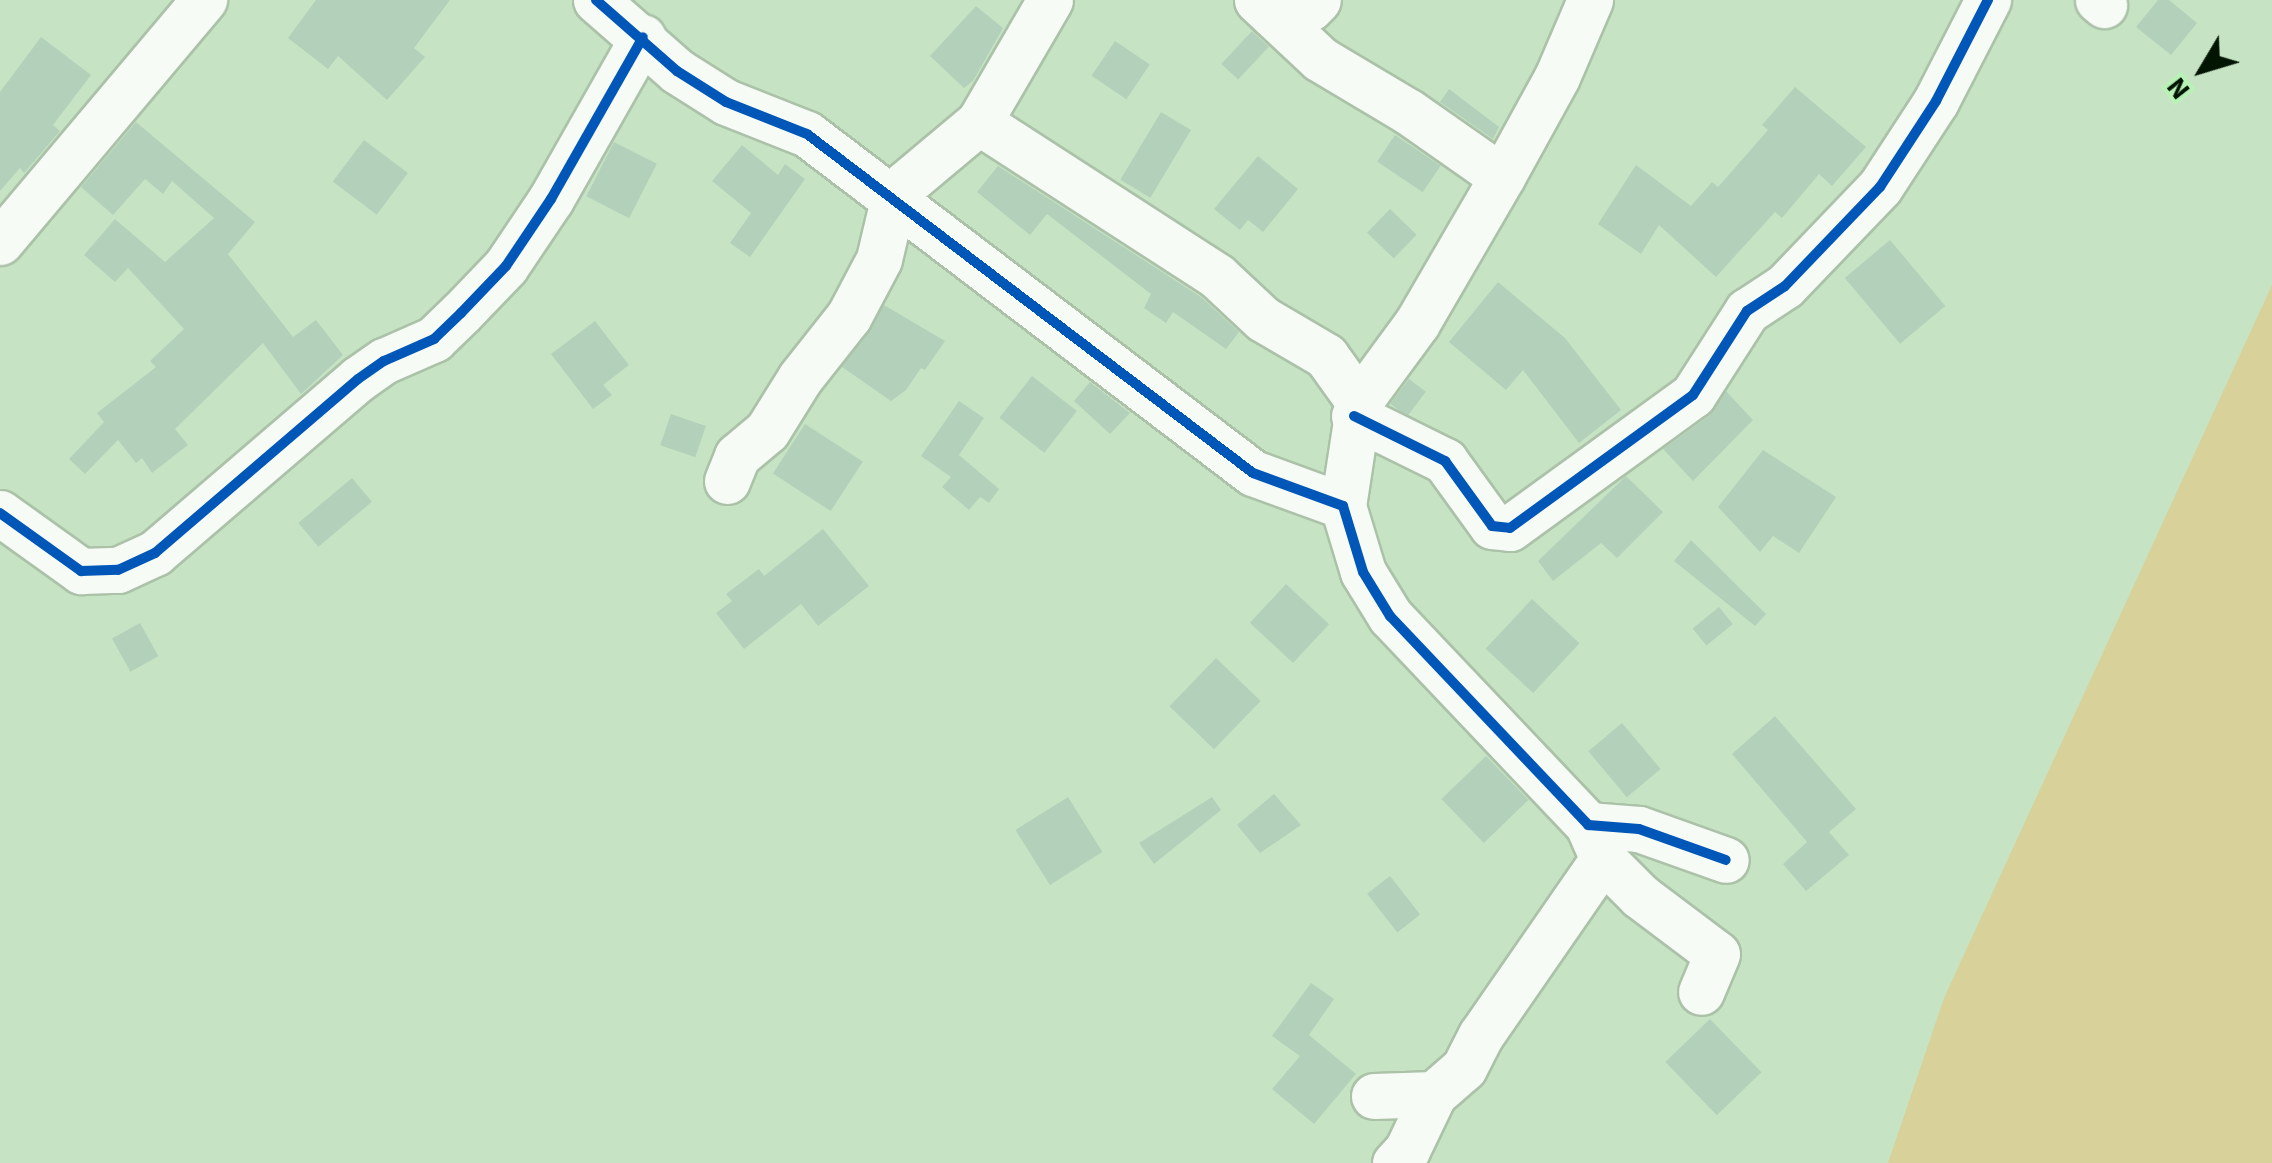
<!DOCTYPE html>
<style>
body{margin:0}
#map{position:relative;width:2272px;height:1163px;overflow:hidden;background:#c6e4c3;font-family:"Source Sans 3",sans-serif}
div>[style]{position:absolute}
.green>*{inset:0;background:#d8d19a}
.building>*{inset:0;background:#b3d1ba;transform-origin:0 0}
.roads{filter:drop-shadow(2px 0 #abc2a9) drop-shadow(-2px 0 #abc2a9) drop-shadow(0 2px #abc2a9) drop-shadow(0 -2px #abc2a9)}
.minor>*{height:45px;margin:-22.5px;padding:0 22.5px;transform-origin:22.5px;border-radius:22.5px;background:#f6fbf6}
.cycleway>*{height:10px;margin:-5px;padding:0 5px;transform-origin:5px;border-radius:5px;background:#0057b8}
span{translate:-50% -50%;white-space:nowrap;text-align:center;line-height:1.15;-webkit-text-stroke:9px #b9f2b6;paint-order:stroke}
.north{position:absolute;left:2152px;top:20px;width:100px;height:100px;-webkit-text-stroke:8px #b9f2b6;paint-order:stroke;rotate:232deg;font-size:28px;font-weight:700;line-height:40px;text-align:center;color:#021502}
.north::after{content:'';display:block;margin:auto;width:35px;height:45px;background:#021502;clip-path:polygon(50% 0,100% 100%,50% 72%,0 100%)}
</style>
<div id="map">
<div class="green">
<div style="clip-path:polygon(2272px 285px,2272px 1163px,1888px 1163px,1944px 998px)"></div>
</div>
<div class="building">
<div style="clip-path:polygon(316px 0,450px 0,414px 48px,425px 57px,387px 100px,338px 56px,328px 69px,288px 38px)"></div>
<div style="clip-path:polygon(2158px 0,2169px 0,2197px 23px,2171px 55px,2136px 27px)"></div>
<div style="clip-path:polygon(976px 6px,1003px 28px,973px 81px,964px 88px,930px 56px)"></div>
<div style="left:1252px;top:31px;width:23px;height:45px;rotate:43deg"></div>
<div style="clip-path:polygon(41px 37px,91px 75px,53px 125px,60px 131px,24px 173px,20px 168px,0 191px,0 92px)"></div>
<div style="left:1115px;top:41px;width:42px;height:42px;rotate:34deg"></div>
<div style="clip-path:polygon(1795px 87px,1866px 147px,1832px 186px,1819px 174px,1782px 218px,1775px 212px,1716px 277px,1659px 225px,1641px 254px,1598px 224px,1636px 165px,1691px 206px,1712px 182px,1718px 187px,1768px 130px,1762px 125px)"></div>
<div style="clip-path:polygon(1449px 89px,1499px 127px,1493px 139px,1440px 102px)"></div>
<div style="left:1161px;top:112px;width:35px;height:79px;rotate:31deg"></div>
<div style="clip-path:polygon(136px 122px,255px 222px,228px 254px,293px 337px,316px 320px,343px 355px,301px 394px,263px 343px,175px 429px,188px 445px,152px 473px,142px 458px,136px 463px,118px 440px,85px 474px,69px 459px,104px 422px,97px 413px,156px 367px,150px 361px,184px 329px,128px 268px,115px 282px,84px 255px,115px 219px,165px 262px,214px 218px,172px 181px,163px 194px,145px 179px,113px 215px,81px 187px)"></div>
<div style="left:1395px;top:135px;width:55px;height:32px;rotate:34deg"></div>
<div style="left:364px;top:140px;width:55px;height:52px;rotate:37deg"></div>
<div style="left:614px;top:142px;width:48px;height:61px;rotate:27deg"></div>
<div style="clip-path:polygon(742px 145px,778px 175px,785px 164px,805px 179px,750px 257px,730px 243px,751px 213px,712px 181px)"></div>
<div style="clip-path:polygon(1258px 156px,1298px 189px,1263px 232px,1248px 220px,1240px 230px,1214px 209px)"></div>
<div style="clip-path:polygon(998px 166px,1201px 297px,1239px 332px,1226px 349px,1173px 312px,1166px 323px,1144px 308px,1151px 294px,1047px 214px,1030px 235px,977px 192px)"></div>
<div style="left:1390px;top:209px;width:37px;height:33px;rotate:44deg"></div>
<div style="left:1890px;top:240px;width:86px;height:59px;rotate:50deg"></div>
<div style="clip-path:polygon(1498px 282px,1565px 338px,1621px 410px,1579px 443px,1523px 370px,1506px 390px,1449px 342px)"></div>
<div style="clip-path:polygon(884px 305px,945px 341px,925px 370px,921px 368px,906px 390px,891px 401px,842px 367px)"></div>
<div style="clip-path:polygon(595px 321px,629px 365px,603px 385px,612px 395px,593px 409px,551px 354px)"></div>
<div style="left:1032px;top:376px;width:57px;height:53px;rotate:38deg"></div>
<div style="left:1409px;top:379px;width:21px;height:31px;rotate:37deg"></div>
<div style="clip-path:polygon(1090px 382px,1130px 413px,1110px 434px,1074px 401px)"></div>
<div style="clip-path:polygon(1726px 391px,1753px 420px,1693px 481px,1663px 449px,1709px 416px)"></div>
<div style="clip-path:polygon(959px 401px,984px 418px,959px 455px,999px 489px,989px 503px,980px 497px,969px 510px,942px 487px,951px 477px,921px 456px)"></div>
<div style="left:671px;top:414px;width:37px;height:33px;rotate:19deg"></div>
<div style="left:805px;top:424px;width:69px;height:59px;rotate:33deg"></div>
<div style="clip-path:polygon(1763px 450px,1836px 497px,1799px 553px,1773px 536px,1760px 552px,1718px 507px)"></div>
<div style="clip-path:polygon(1626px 476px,1663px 512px,1617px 558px,1601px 543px,1553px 581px,1538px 561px)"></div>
<div style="left:352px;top:478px;width:31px;height:70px;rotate:50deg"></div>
<div style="clip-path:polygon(823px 529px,869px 586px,818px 626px,801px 604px,744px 649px,716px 613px,732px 601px,726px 594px,759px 569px,764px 576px)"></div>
<div style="clip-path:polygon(1691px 540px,1766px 614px,1755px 626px,1674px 561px)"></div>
<div style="left:1286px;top:584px;width:59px;height:53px;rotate:43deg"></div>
<div style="left:1532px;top:599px;width:65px;height:68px;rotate:43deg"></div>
<div style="left:1719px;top:607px;width:22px;height:34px;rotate:51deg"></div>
<div style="left:140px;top:623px;width:38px;height:32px;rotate:61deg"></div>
<div style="left:1216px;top:658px;width:62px;height:67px;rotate:44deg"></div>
<div style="clip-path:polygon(1775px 716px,1856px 809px,1829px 832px,1849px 855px,1806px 891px,1783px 864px,1807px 842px,1732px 754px)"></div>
<div style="left:1622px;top:723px;width:60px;height:44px;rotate:50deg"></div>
<div style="left:1486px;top:756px;width:61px;height:62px;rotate:46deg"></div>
<div style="clip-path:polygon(1274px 794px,1301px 825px,1260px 853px,1237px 825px)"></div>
<div style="left:1068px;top:797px;width:65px;height:62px;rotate:58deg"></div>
<div style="clip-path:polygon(1212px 797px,1221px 810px,1154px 864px,1139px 843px)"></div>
<div style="left:1390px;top:876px;width:49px;height:29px;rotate:52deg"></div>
<div style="clip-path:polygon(1311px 983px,1334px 999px,1309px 1035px,1356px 1074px,1314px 1124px,1272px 1089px,1300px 1056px,1272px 1036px)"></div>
<div style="left:1710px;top:1019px;width:74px;height:62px;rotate:46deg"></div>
</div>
<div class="roads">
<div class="minor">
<div style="left:596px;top:0;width:108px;rotate:41.2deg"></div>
<div style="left:677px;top:71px;width:58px;rotate:32.3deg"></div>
<div style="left:726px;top:102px;width:87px;rotate:21.6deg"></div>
<div style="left:807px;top:134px;width:560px;rotate:37.24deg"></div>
<div style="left:1253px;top:473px;width:96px;rotate:20.1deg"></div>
<div style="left:1343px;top:506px;width:69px;rotate:73.1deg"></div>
<div style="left:1363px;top:572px;width:52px;rotate:58.5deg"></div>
<div style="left:1390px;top:616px;width:288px;rotate:46.5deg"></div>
<div style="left:1588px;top:825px;width:51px;rotate:4.5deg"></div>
<div style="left:1639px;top:829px;width:92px;rotate:19.6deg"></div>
<div style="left:1257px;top:0;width:86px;rotate:43.1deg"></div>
<div style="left:1320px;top:59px;width:104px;rotate:30.8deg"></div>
<div style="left:1409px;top:112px;width:113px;rotate:35deg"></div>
<div style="left:2098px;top:0;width:8px;rotate:40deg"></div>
<div style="left:1272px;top:14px;width:38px;rotate:-9deg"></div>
<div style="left:1310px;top:8px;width:11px;rotate:-45deg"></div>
<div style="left:979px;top:122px;width:283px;rotate:32.9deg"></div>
<div style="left:1217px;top:276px;width:63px;rotate:43.1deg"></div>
<div style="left:1263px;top:319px;width:73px;rotate:30.4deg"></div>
<div style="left:1326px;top:356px;width:57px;rotate:54.3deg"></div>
<div style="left:0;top:242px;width:317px;rotate:-49.9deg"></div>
<div style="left:1354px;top:416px;width:102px;rotate:26.3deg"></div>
<div style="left:1445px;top:461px;width:80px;rotate:54.1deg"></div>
<div style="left:1492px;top:526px;width:18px;rotate:6deg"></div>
<div style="left:1510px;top:528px;width:226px;rotate:-36deg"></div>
<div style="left:1693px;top:395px;width:100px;rotate:-57.3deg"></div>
<div style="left:1747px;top:311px;width:45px;rotate:-33.3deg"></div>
<div style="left:1785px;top:286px;width:137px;rotate:-46.2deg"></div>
<div style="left:1880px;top:187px;width:103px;rotate:-56.9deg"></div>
<div style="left:1936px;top:101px;width:114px;rotate:-62.8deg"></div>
<div style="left:727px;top:481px;width:27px;rotate:-68deg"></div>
<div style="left:737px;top:456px;width:39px;rotate:-40deg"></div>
<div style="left:767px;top:431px;width:62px;rotate:-58.1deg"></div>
<div style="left:800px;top:378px;width:79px;rotate:-51.7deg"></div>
<div style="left:849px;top:316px;width:64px;rotate:-62.2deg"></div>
<div style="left:879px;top:259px;width:61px;rotate:-76.7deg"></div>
<div style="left:893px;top:200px;width:20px;rotate:-53deg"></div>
<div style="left:905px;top:184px;width:97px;rotate:-40deg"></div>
<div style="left:979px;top:122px;width:141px;rotate:-59.8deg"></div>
<div style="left:1343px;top:506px;width:105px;rotate:-81.3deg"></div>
<div style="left:1359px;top:402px;width:98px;rotate:-53.7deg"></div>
<div style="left:1417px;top:323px;width:169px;rotate:-59.8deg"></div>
<div style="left:1502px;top:177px;width:114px;rotate:-61.2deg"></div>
<div style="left:1557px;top:77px;width:84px;rotate:-66.8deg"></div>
<div style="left:0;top:513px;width:100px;rotate:35.6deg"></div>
<div style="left:81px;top:571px;width:37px;rotate:-2deg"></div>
<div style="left:118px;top:570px;width:41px;rotate:-24.7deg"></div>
<div style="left:155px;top:553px;width:267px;rotate:-40.6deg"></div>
<div style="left:358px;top:379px;width:32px;rotate:-35deg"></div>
<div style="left:384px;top:361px;width:55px;rotate:-23.7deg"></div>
<div style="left:434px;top:339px;width:37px;rotate:-44deg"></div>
<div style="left:461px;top:313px;width:65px;rotate:-46.2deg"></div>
<div style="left:506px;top:266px;width:81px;rotate:-56.1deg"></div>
<div style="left:551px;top:199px;width:186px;rotate:-60.4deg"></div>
<div style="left:1603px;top:859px;width:52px;rotate:45deg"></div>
<div style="left:1640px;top:896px;width:96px;rotate:37deg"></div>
<div style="left:1717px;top:954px;width:41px;rotate:112.8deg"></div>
<div style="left:1374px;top:1096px;width:60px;rotate:-1.9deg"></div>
<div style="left:1434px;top:1094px;width:40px;rotate:-41deg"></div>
<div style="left:1464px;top:1068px;width:37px;rotate:-63deg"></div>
<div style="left:1481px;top:1035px;width:214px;rotate:-55.3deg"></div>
<div style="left:1603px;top:859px;width:37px;rotate:-114deg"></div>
<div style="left:1395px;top:1163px;width:18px;rotate:-47deg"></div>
<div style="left:1407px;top:1150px;width:62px;rotate:-64.3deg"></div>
</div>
</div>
<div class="cycleway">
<div style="left:596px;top:0;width:108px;rotate:41.2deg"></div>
<div style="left:677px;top:71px;width:58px;rotate:32.3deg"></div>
<div style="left:726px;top:102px;width:87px;rotate:21.6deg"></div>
<div style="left:807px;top:134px;width:560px;rotate:37.24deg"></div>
<div style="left:1253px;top:473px;width:96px;rotate:20.1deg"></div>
<div style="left:1343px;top:506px;width:69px;rotate:73.1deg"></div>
<div style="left:1363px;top:572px;width:52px;rotate:58.5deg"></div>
<div style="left:1390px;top:616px;width:288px;rotate:46.5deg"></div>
<div style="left:1588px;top:825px;width:51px;rotate:4.5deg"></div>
<div style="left:1639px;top:829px;width:92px;rotate:19.6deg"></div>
<div style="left:1354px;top:416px;width:102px;rotate:26.3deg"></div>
<div style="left:1445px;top:461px;width:80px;rotate:54.1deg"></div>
<div style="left:1492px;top:526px;width:18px;rotate:6deg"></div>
<div style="left:1510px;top:528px;width:226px;rotate:-36deg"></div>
<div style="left:1693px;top:395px;width:100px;rotate:-57.3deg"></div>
<div style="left:1747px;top:311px;width:45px;rotate:-33.3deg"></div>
<div style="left:1785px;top:286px;width:137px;rotate:-46.2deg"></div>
<div style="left:1880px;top:187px;width:103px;rotate:-56.9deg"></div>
<div style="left:1936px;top:101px;width:114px;rotate:-62.8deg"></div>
<div style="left:0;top:513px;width:100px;rotate:35.6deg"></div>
<div style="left:81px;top:571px;width:37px;rotate:-2deg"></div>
<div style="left:118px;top:570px;width:41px;rotate:-24.7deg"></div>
<div style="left:155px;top:553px;width:267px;rotate:-40.6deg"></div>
<div style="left:358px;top:379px;width:32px;rotate:-35deg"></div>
<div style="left:384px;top:361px;width:55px;rotate:-23.7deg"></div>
<div style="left:434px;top:339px;width:37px;rotate:-44deg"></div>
<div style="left:461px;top:313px;width:65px;rotate:-46.2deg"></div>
<div style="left:506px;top:266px;width:81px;rotate:-56.1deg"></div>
<div style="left:551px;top:199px;width:186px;rotate:-60.4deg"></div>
</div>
<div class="north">N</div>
</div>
